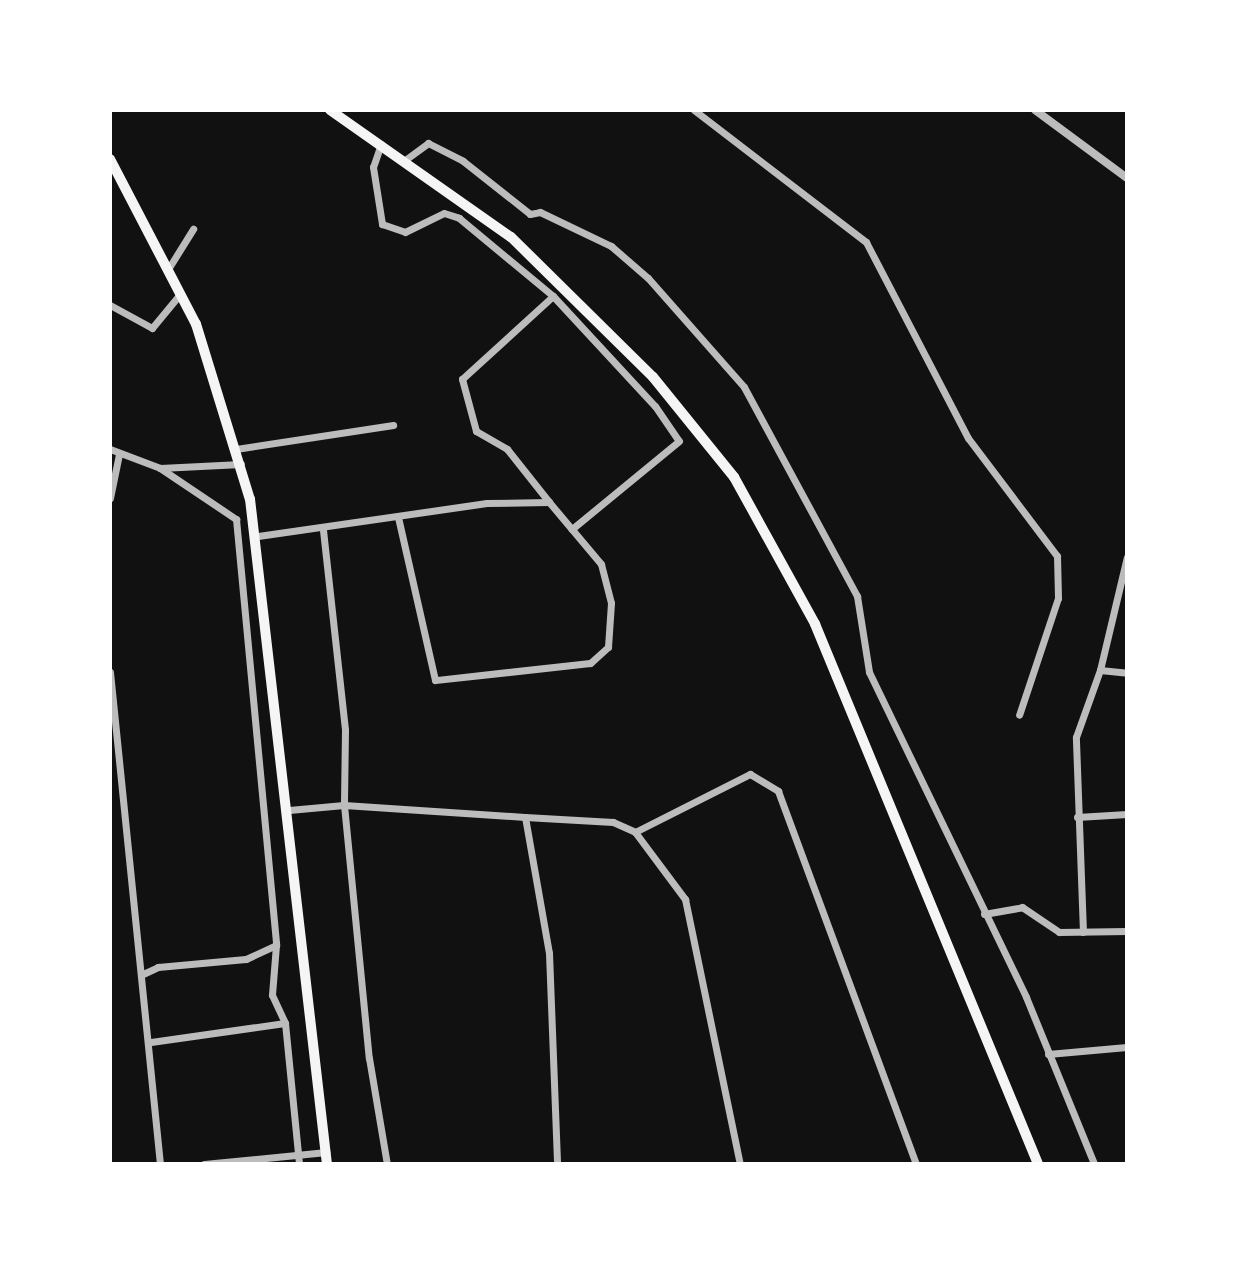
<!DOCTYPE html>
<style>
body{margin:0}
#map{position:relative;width:1237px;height:1274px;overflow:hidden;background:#111;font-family:"Playfair Display",serif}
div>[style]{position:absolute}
.minor>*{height:7px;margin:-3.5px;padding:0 3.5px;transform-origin:3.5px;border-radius:3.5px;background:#bcbcbc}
.tertiary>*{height:8px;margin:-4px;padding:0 4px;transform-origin:4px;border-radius:4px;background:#bcbcbc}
.secondary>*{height:10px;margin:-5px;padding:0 5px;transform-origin:5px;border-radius:5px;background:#f5f5f5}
.primary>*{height:10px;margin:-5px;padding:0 5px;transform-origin:5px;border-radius:5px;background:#f5f5f5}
span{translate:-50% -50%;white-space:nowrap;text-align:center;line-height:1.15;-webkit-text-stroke:7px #fff;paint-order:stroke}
.frame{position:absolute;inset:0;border:112px solid #fff;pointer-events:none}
</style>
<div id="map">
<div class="minor">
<div style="left:694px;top:110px;width:217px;rotate:37.5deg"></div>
<div style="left:866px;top:242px;width:221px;rotate:62.5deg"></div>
<div style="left:968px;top:438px;width:148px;rotate:53deg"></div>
<div style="left:1057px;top:556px;width:42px;rotate:88.6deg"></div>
<div style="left:1058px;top:598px;width:123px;rotate:108.4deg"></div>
<div style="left:381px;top:144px;width:24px;rotate:109deg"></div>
<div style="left:373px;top:167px;width:58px;rotate:81deg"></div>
<div style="left:382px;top:224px;width:24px;rotate:19deg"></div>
<div style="left:405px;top:232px;width:43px;rotate:-26deg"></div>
<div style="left:444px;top:213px;width:16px;rotate:18deg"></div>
<div style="left:459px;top:218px;width:122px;rotate:39.7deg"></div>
<div style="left:553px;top:296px;width:123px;rotate:137.6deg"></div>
<div style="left:462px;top:379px;width:54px;rotate:74.9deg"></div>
<div style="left:476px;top:431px;width:36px;rotate:30deg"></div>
<div style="left:507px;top:449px;width:68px;rotate:51.6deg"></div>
<div style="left:405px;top:160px;width:29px;rotate:-36deg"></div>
<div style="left:428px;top:143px;width:39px;rotate:27deg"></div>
<div style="left:463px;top:161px;width:85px;rotate:38.3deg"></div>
<div style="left:530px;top:214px;width:10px;rotate:-11deg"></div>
<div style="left:540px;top:212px;width:79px;rotate:25.6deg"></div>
<div style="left:611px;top:246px;width:49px;rotate:40.9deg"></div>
<div style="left:648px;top:278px;width:145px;rotate:48.6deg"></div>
<div style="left:744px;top:387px;width:238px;rotate:61.6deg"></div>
<div style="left:857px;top:596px;width:77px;rotate:81deg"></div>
<div style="left:869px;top:672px;width:361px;rotate:64.2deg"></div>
<div style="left:1026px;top:997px;width:180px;rotate:67.8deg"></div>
<div style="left:170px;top:266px;width:44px;rotate:-58.1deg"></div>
<div style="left:553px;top:296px;width:150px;rotate:47.2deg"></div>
<div style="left:655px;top:406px;width:42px;rotate:55.6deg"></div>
<div style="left:679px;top:441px;width:139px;rotate:140.6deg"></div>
<div style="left:110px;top:305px;width:48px;rotate:28.7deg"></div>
<div style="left:152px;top:328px;width:45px;rotate:-50.4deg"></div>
<div style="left:110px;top:449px;width:53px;rotate:20.8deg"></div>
<div style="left:160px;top:468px;width:81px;rotate:-2.8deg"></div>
<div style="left:236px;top:449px;width:159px;rotate:-8.7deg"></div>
<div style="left:160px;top:468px;width:92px;rotate:33.9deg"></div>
<div style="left:236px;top:519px;width:428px;rotate:84.6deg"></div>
<div style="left:276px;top:945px;width:50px;rotate:94.6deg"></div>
<div style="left:272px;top:995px;width:31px;rotate:65deg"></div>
<div style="left:285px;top:1023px;width:142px;rotate:84.3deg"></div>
<div style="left:110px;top:498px;width:45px;rotate:-78.4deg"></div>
<div style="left:323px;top:530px;width:201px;rotate:83.7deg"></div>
<div style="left:345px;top:730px;width:75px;rotate:90.8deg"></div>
<div style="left:344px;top:805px;width:254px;rotate:84.4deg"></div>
<div style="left:369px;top:1058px;width:108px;rotate:80.4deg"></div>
<div style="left:258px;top:536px;width:231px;rotate:-8.2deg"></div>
<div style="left:487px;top:503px;width:62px;rotate:-0.9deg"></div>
<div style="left:549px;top:502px;width:81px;rotate:50deg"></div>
<div style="left:601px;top:564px;width:40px;rotate:75.6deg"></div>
<div style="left:611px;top:603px;width:44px;rotate:93.9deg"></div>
<div style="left:608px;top:647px;width:24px;rotate:138deg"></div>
<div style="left:590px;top:663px;width:156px;rotate:173.7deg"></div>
<div style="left:435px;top:680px;width:167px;rotate:-102.8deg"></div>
<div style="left:1100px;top:670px;width:116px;rotate:-76.6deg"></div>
<div style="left:110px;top:672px;width:495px;rotate:84.2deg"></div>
<div style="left:289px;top:810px;width:55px;rotate:-5.2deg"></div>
<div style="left:344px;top:805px;width:181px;rotate:3.8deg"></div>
<div style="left:525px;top:817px;width:138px;rotate:80deg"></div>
<div style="left:549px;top:953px;width:211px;rotate:87.8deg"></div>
<div style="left:525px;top:817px;width:88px;rotate:3.3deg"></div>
<div style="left:613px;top:822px;width:24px;rotate:24deg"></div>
<div style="left:635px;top:832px;width:84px;rotate:53.3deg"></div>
<div style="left:685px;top:899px;width:271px;rotate:78.3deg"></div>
<div style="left:1077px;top:817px;width:50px;rotate:-3.4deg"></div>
<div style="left:635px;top:832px;width:129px;rotate:-26.8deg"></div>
<div style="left:750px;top:774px;width:33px;rotate:31deg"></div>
<div style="left:778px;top:791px;width:398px;rotate:69.7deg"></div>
<div style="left:984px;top:914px;width:39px;rotate:-10deg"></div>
<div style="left:1022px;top:907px;width:45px;rotate:34deg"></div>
<div style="left:1059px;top:932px;width:68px;rotate:-0.8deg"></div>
<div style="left:1083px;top:932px;width:195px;rotate:-92.1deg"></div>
<div style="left:1076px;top:737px;width:71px;rotate:-70.3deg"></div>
<div style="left:1100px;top:670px;width:27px;rotate:6deg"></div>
<div style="left:143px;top:974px;width:17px;rotate:-25deg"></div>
<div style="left:158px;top:967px;width:88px;rotate:-5.2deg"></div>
<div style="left:246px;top:959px;width:33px;rotate:-25deg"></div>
<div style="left:151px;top:1042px;width:135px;rotate:-8.1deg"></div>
<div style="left:1048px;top:1054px;width:79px;rotate:-5.1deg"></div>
<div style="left:204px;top:1164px;width:123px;rotate:-5.6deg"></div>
</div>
<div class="tertiary">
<div style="left:1035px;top:110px;width:114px;rotate:36.5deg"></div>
</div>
<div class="secondary">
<div style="left:110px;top:159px;width:186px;rotate:62.5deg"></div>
<div style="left:196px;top:324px;width:183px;rotate:72.9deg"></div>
<div style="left:250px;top:499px;width:669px;rotate:83.4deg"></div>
</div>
<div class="primary">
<div style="left:330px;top:110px;width:221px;rotate:35.1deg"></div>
<div style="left:511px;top:237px;width:199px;rotate:44.6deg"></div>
<div style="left:653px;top:377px;width:129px;rotate:51deg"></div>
<div style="left:734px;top:477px;width:168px;rotate:61.1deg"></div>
<div style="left:815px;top:624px;width:584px;rotate:67.56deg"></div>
</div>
<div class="frame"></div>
</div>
